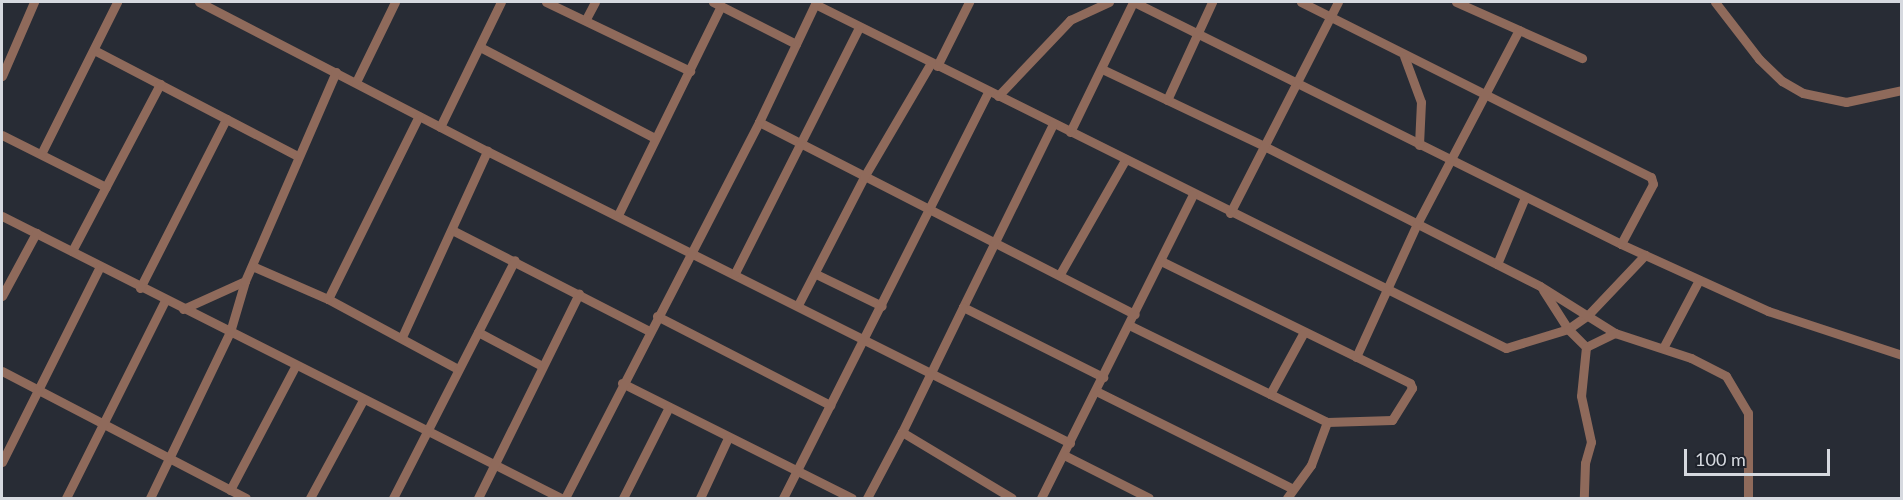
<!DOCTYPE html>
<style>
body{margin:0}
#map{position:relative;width:1903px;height:500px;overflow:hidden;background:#282c35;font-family:Lato,sans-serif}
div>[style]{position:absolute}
.minor>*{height:9px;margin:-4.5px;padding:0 4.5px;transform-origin:4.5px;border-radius:4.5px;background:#8f6a5b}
span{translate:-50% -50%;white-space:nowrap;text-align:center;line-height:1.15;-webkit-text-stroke:4.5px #1e222b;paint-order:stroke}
.frame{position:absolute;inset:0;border:3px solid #d6d9df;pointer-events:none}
.scale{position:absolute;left:1684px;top:449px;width:146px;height:27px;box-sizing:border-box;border:3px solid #d6d9df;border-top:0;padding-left:8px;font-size:18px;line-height:21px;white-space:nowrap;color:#d6d9df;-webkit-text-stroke:4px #1e222b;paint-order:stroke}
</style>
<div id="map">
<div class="minor">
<div style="left:199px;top:2px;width:324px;rotate:27.4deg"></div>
<div style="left:487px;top:151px;width:652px;rotate:26.6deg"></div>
<div style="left:546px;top:2px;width:160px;rotate:25.6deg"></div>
<div style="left:713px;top:2px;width:93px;rotate:26.8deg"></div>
<div style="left:1134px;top:2px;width:544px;rotate:26.42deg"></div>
<div style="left:1621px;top:244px;width:162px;rotate:24.5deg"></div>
<div style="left:1768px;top:311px;width:141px;rotate:18.2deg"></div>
<div style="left:1301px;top:2px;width:391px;rotate:26.6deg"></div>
<div style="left:1651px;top:177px;width:7px;rotate:74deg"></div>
<div style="left:1653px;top:184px;width:68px;rotate:118.1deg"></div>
<div style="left:1456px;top:2px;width:138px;rotate:24deg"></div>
<div style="left:1715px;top:2px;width:72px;rotate:52.3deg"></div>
<div style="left:1759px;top:59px;width:32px;rotate:44deg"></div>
<div style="left:1782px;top:81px;width:24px;rotate:30deg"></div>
<div style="left:1803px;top:93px;width:44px;rotate:11.8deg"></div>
<div style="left:1846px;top:102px;width:57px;rotate:-12.1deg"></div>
<div style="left:815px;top:4px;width:772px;rotate:26.47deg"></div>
<div style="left:1506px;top:348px;width:65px;rotate:-17deg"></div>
<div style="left:1568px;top:329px;width:24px;rotate:-35deg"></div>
<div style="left:1588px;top:315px;width:83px;rotate:-46.5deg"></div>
<div style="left:586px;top:19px;width:19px;rotate:-62deg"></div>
<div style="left:480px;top:47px;width:197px;rotate:27.5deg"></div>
<div style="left:94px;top:50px;width:230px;rotate:27.5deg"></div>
<div style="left:1404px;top:56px;width:49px;rotate:69.7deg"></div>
<div style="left:1421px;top:102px;width:43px;rotate:92.7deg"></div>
<div style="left:937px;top:66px;width:72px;rotate:-63.4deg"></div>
<div style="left:1102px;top:69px;width:179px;rotate:25.4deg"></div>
<div style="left:1264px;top:146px;width:309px;rotate:26.9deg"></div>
<div style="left:1540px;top:286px;width:89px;rotate:32.1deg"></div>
<div style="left:1615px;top:333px;width:80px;rotate:18.2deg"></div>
<div style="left:1691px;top:358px;width:39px;rotate:27deg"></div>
<div style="left:1726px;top:376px;width:43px;rotate:59.3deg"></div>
<div style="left:1748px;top:413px;width:85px;rotate:90deg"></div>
<div style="left:2px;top:76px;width:81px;rotate:-66.6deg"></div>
<div style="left:356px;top:82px;width:89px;rotate:-64deg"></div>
<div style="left:998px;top:96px;width:105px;rotate:-46.5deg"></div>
<div style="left:1070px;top:20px;width:43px;rotate:-24.8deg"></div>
<div style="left:1167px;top:100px;width:108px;rotate:-65.3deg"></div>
<div style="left:759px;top:122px;width:422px;rotate:27.1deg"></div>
<div style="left:1053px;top:124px;width:204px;rotate:116.2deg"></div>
<div style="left:963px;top:307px;width:157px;rotate:26.6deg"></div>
<div style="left:440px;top:127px;width:139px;rotate:-64deg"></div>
<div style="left:1070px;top:132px;width:144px;rotate:-64.1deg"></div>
<div style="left:2px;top:135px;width:116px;rotate:26.6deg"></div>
<div style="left:41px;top:154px;width:170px;rotate:-63.4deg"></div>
<div style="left:1230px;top:213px;width:237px;rotate:-62.9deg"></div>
<div style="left:618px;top:215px;width:233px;rotate:-63.8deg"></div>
<div style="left:2px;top:216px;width:626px;rotate:26.77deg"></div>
<div style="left:452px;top:230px;width:221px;rotate:27.1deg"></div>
<div style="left:72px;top:251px;width:189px;rotate:-62.2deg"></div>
<div style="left:1497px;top:264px;width:73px;rotate:-67.3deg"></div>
<div style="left:252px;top:266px;width:83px;rotate:23.5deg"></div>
<div style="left:328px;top:299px;width:148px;rotate:28.3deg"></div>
<div style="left:735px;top:273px;width:275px;rotate:-63.2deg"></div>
<div style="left:816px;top:274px;width:73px;rotate:25.9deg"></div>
<div style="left:1060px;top:274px;width:131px;rotate:-60.3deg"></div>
<div style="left:140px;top:288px;width:190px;rotate:-63deg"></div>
<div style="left:1543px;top:290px;width:46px;rotate:57.3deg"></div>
<div style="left:1568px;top:329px;width:25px;rotate:45deg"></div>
<div style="left:1586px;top:347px;width:49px;rotate:95.8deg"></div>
<div style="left:1581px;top:396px;width:47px;rotate:77.7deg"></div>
<div style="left:1591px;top:442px;width:22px;rotate:106deg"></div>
<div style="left:1585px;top:463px;width:35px;rotate:92deg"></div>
<div style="left:2px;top:296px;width:72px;rotate:-61.6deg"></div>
<div style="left:328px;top:299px;width:204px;rotate:-63.6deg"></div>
<div style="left:798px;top:305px;width:144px;rotate:-62.7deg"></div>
<div style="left:864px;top:177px;width:132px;rotate:-59.6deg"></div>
<div style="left:963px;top:307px;width:139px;rotate:116deg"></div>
<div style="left:902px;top:432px;width:128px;rotate:31deg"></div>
<div style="left:183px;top:309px;width:68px;rotate:-24.3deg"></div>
<div style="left:657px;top:316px;width:195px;rotate:27.2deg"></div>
<div style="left:1129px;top:325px;width:220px;rotate:26.1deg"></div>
<div style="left:1327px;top:422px;width:65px;rotate:-1.8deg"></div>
<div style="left:1392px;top:420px;width:38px;rotate:-58deg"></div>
<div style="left:1412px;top:388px;width:5px;rotate:-112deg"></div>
<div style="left:1410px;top:383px;width:277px;rotate:-153.9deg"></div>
<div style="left:478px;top:332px;width:72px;rotate:28deg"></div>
<div style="left:402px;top:337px;width:205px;rotate:-65.4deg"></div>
<div style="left:1586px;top:347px;width:32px;rotate:-26deg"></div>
<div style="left:1663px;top:348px;width:77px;rotate:-62.1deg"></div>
<div style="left:1356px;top:357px;width:146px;rotate:-65.4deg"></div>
<div style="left:1417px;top:224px;width:219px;rotate:-62.3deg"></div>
<div style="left:2px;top:371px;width:275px;rotate:27.5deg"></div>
<div style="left:622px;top:383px;width:257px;rotate:26.6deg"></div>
<div style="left:1096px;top:391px;width:218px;rotate:26.4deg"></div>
<div style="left:1270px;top:394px;width:71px;rotate:-61.3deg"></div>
<div style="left:1064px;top:455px;width:95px;rotate:26.8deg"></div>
<div style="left:2px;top:462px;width:219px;rotate:-63.4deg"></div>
<div style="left:230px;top:490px;width:141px;rotate:-62.2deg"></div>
<div style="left:66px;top:498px;width:221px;rotate:-63.4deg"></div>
<div style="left:150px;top:498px;width:184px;rotate:-64.3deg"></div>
<div style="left:230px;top:332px;width:53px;rotate:-73.6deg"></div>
<div style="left:245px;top:281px;width:228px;rotate:-66.5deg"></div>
<div style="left:310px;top:498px;width:111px;rotate:-61.6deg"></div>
<div style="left:393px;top:498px;width:267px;rotate:-62.9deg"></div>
<div style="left:478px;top:498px;width:228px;rotate:-63.7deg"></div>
<div style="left:565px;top:498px;width:423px;rotate:-62.7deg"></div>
<div style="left:759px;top:122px;width:133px;rotate:-64.6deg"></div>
<div style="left:623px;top:498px;width:102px;rotate:-63.2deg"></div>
<div style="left:700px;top:498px;width:66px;rotate:-65deg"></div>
<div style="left:783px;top:498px;width:456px;rotate:-63.2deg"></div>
<div style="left:867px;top:498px;width:75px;rotate:-62.1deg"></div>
<div style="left:1041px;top:498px;width:339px;rotate:-63.4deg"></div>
<div style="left:1287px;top:498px;width:41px;rotate:-54deg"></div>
<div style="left:1311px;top:465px;width:46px;rotate:-69.6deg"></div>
</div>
<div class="frame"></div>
<div class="scale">100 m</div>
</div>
